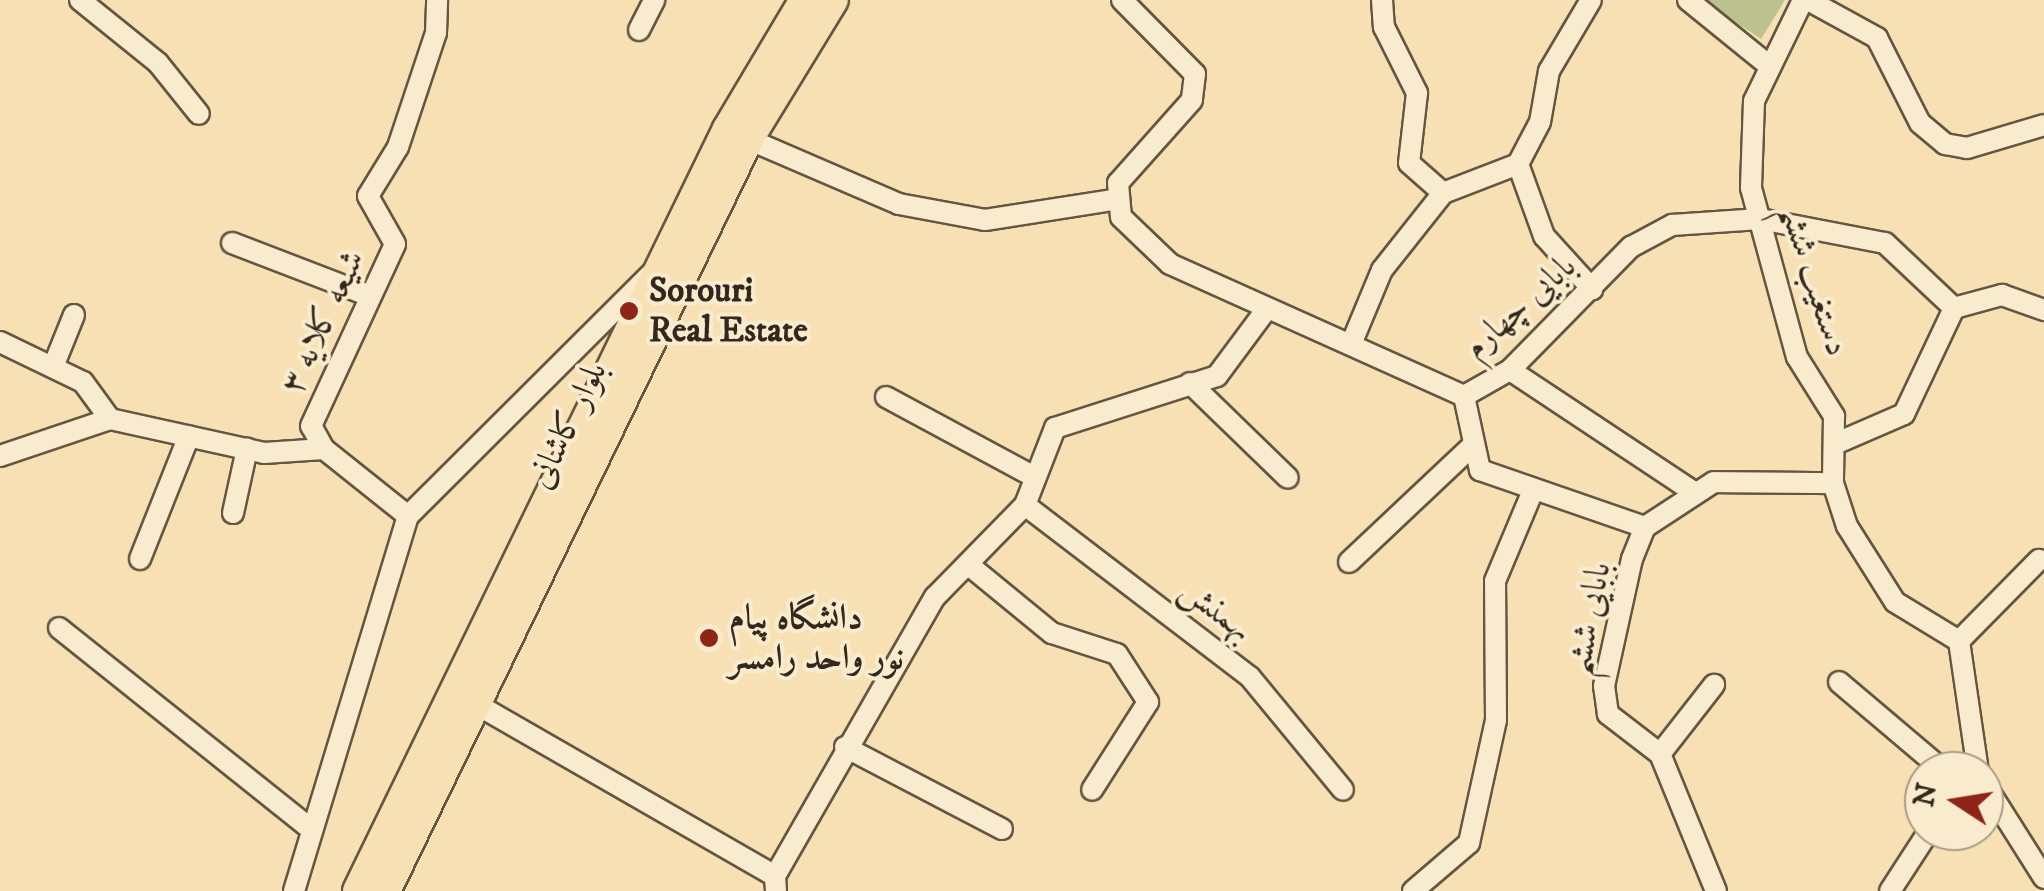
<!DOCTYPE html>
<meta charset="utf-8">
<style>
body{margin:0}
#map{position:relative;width:2044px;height:891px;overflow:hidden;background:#f6e0b4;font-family:"IM FELL DW Pica",Amiri,serif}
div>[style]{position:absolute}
.green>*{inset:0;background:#bcc28e}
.roads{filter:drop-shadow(2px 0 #645641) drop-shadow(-2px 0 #645641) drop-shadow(0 2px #645641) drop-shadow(0 -2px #645641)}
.street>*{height:20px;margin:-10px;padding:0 10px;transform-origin:10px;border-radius:10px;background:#f9ebce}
.primary>*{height:30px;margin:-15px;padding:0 15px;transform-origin:15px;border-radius:15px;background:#f6e0b4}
.dots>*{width:28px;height:28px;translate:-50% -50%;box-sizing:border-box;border:5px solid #f9ebce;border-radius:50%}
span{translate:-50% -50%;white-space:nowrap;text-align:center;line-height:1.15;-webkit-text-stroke:8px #f9ebce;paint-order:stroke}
.street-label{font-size:35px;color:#33281b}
.poi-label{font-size:35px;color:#33281b;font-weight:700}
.left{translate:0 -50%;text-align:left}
.north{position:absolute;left:1904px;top:751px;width:100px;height:100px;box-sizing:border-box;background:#f9ebce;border:2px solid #aa9d86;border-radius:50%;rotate:282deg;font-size:28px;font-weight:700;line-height:40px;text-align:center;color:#33281b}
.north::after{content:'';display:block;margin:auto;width:35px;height:45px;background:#8f2418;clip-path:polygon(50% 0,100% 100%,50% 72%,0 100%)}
</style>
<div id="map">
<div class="green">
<div style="clip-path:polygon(1702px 0,1785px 0,1761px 39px)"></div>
</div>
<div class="roads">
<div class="street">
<div style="left:80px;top:0;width:100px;rotate:38.9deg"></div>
<div style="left:158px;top:63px;width:65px;rotate:51.2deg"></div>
<div style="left:1122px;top:0;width:104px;rotate:45.4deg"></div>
<div style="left:1195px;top:74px;width:26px;rotate:97deg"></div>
<div style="left:1192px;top:100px;width:111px;rotate:131.7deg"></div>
<div style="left:1118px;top:183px;width:34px;rotate:85deg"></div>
<div style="left:1121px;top:217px;width:68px;rotate:43.8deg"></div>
<div style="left:1170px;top:264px;width:322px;rotate:24.2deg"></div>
<div style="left:1464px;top:396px;width:53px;rotate:-29.5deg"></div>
<div style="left:1510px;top:370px;width:173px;rotate:-45.5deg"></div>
<div style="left:1631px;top:247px;width:47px;rotate:-28.2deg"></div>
<div style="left:1672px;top:225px;width:88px;rotate:-3.9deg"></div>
<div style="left:1760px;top:219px;width:127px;rotate:10.9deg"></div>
<div style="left:1885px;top:243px;width:95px;rotate:43.3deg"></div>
<div style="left:1382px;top:0;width:27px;rotate:86deg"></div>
<div style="left:1384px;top:27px;width:74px;rotate:63.4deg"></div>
<div style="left:1417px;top:93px;width:70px;rotate:96.5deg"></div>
<div style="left:1409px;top:163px;width:45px;rotate:41.4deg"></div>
<div style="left:1688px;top:0;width:102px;rotate:39deg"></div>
<div style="left:1803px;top:0;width:112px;rotate:115.9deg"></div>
<div style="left:1754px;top:101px;width:87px;rotate:92deg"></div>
<div style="left:1751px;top:188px;width:175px;rotate:74.8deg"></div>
<div style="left:1797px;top:357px;width:70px;rotate:57.9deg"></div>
<div style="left:1834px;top:416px;width:67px;rotate:90.9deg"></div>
<div style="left:1833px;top:483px;width:45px;rotate:72deg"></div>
<div style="left:1847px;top:526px;width:90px;rotate:57.7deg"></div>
<div style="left:1895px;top:602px;width:75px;rotate:31.4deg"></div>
<div style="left:1959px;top:641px;width:131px;rotate:81.7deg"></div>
<div style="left:1808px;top:0;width:79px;rotate:28.8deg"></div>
<div style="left:1877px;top:38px;width:95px;rotate:63.2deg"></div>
<div style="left:1920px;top:123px;width:33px;rotate:40deg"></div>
<div style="left:1945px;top:144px;width:22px;rotate:10deg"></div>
<div style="left:1967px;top:148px;width:80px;rotate:-16.6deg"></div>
<div style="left:639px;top:30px;width:34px;rotate:-63deg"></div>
<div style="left:748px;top:139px;width:164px;rotate:23.3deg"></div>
<div style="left:899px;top:204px;width:87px;rotate:10.5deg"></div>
<div style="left:985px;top:220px;width:130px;rotate:-8.9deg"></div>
<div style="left:1518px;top:164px;width:47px;rotate:-62.4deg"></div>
<div style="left:1540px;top:122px;width:52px;rotate:-80deg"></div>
<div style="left:1549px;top:71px;width:82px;rotate:-59.4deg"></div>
<div style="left:1518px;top:164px;width:77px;rotate:70.1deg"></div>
<div style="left:1544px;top:236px;width:72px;rotate:47.8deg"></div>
<div style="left:232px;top:243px;width:148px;rotate:21deg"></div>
<div style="left:0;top:342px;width:92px;rotate:25.7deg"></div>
<div style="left:83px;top:382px;width:46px;rotate:53.9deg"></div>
<div style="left:1352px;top:342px;width:78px;rotate:-67.4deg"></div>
<div style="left:1382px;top:270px;width:98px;rotate:-51.6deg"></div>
<div style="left:1443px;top:193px;width:80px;rotate:-21.1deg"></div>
<div style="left:53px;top:367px;width:56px;rotate:-68deg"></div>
<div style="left:1510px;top:370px;width:219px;rotate:33.6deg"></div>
<div style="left:1190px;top:383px;width:136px;rotate:44.1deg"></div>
<div style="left:1464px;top:396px;width:76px;rotate:77.8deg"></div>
<div style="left:1480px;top:470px;width:175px;rotate:19.1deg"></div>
<div style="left:886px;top:397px;width:165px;rotate:28.3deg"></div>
<div style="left:1837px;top:443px;width:73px;rotate:-23.4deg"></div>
<div style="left:1904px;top:414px;width:117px;rotate:-64.7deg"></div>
<div style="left:1954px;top:308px;width:50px;rotate:-15.2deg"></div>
<div style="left:2002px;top:295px;width:45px;rotate:19.7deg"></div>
<div style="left:0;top:456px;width:116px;rotate:-18.6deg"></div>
<div style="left:110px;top:419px;width:158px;rotate:12.4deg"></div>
<div style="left:264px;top:453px;width:60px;rotate:-3.8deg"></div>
<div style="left:1025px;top:505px;width:283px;rotate:37.4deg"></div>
<div style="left:1250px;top:677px;width:146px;rotate:50.5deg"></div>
<div style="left:233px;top:513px;width:66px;rotate:-77.7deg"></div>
<div style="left:408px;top:516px;width:107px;rotate:-141.4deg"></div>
<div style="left:324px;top:449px;width:26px;rotate:-119deg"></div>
<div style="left:311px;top:426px;width:200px;rotate:-65.2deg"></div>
<div style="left:395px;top:244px;width:55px;rotate:-119.4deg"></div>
<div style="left:368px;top:196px;width:57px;rotate:-58.5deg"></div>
<div style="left:398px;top:147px;width:120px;rotate:-71.6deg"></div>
<div style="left:436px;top:33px;width:33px;rotate:-88deg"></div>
<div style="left:408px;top:516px;width:342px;rotate:-44.9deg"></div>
<div style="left:140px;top:559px;width:132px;rotate:-68.3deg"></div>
<div style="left:1349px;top:562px;width:170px;rotate:-43.3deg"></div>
<div style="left:970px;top:566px;width:106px;rotate:39.3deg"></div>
<div style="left:1052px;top:633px;width:68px;rotate:17.9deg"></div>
<div style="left:1117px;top:654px;width:57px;rotate:57.1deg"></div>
<div style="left:1148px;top:702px;width:104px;rotate:122.5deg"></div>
<div style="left:59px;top:628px;width:324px;rotate:38.6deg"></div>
<div style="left:1959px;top:641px;width:114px;rotate:-45.4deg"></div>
<div style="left:1839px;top:682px;width:138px;rotate:40.3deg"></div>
<div style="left:476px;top:704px;width:345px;rotate:29.9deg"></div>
<div style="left:845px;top:747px;width:177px;rotate:27.6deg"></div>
<div style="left:1660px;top:754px;width:88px;rotate:-52deg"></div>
<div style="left:1984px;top:783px;width:112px;rotate:57.7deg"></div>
<div style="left:294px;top:891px;width:392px;rotate:-73.1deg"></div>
<div style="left:776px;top:891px;width:15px;rotate:-94deg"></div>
<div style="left:775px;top:876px;width:322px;rotate:-60.2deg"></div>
<div style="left:935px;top:597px;width:129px;rotate:-45.6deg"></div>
<div style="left:1025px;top:505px;width:83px;rotate:-68.7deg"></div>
<div style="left:1055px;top:428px;width:170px;rotate:-17.8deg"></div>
<div style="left:1217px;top:376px;width:82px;rotate:-53.4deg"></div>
<div style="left:1413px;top:891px;width:74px;rotate:-40.6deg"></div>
<div style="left:1469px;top:843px;width:126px;rotate:-77.6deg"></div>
<div style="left:1496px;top:720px;width:139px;rotate:-90.4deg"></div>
<div style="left:1495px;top:581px;width:95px;rotate:-67.2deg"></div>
<div style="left:1716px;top:891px;width:148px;rotate:-112.2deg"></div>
<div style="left:1660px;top:754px;width:66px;rotate:-142.4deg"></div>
<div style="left:1608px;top:714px;width:28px;rotate:-98deg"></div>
<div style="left:1604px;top:686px;width:130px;rotate:-77.6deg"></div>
<div style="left:1632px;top:559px;width:35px;rotate:-68deg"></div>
<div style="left:1645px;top:527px;width:82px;rotate:-33.1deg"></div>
<div style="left:1714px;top:482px;width:119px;rotate:0.5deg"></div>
<div style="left:1890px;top:891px;width:72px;rotate:-57deg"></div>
</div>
<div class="primary">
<div style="left:358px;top:891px;width:847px;rotate:-64.1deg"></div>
<div style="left:728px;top:129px;width:150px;rotate:-59.2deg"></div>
<div style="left:385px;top:891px;width:835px;rotate:-64.23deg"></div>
<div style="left:748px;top:139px;width:163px;rotate:-58.6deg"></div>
</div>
</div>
<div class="dots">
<div style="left:629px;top:311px;background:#8f2418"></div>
<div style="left:709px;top:638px;background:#8f2418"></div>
</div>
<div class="street-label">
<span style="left:1814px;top:280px;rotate:72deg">دستغیب ششم</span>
<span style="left:1520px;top:307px;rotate:-42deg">بابایی چهارم</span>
<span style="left:323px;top:322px;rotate:-65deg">شیعه کلایه ۳</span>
<span style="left:568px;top:425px;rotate:-64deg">بلوار کاشانی</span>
<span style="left:1216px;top:610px;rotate:37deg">بهمنش</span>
<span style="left:1589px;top:619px;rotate:-79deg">بابایی ششم</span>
</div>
<div class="poi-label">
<span class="left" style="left:649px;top:311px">Sorouri<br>Real Estate</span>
<span class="left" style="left:729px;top:638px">دانشگاه پیام<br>نور واحد رامسر</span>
</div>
<div class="north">N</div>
</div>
